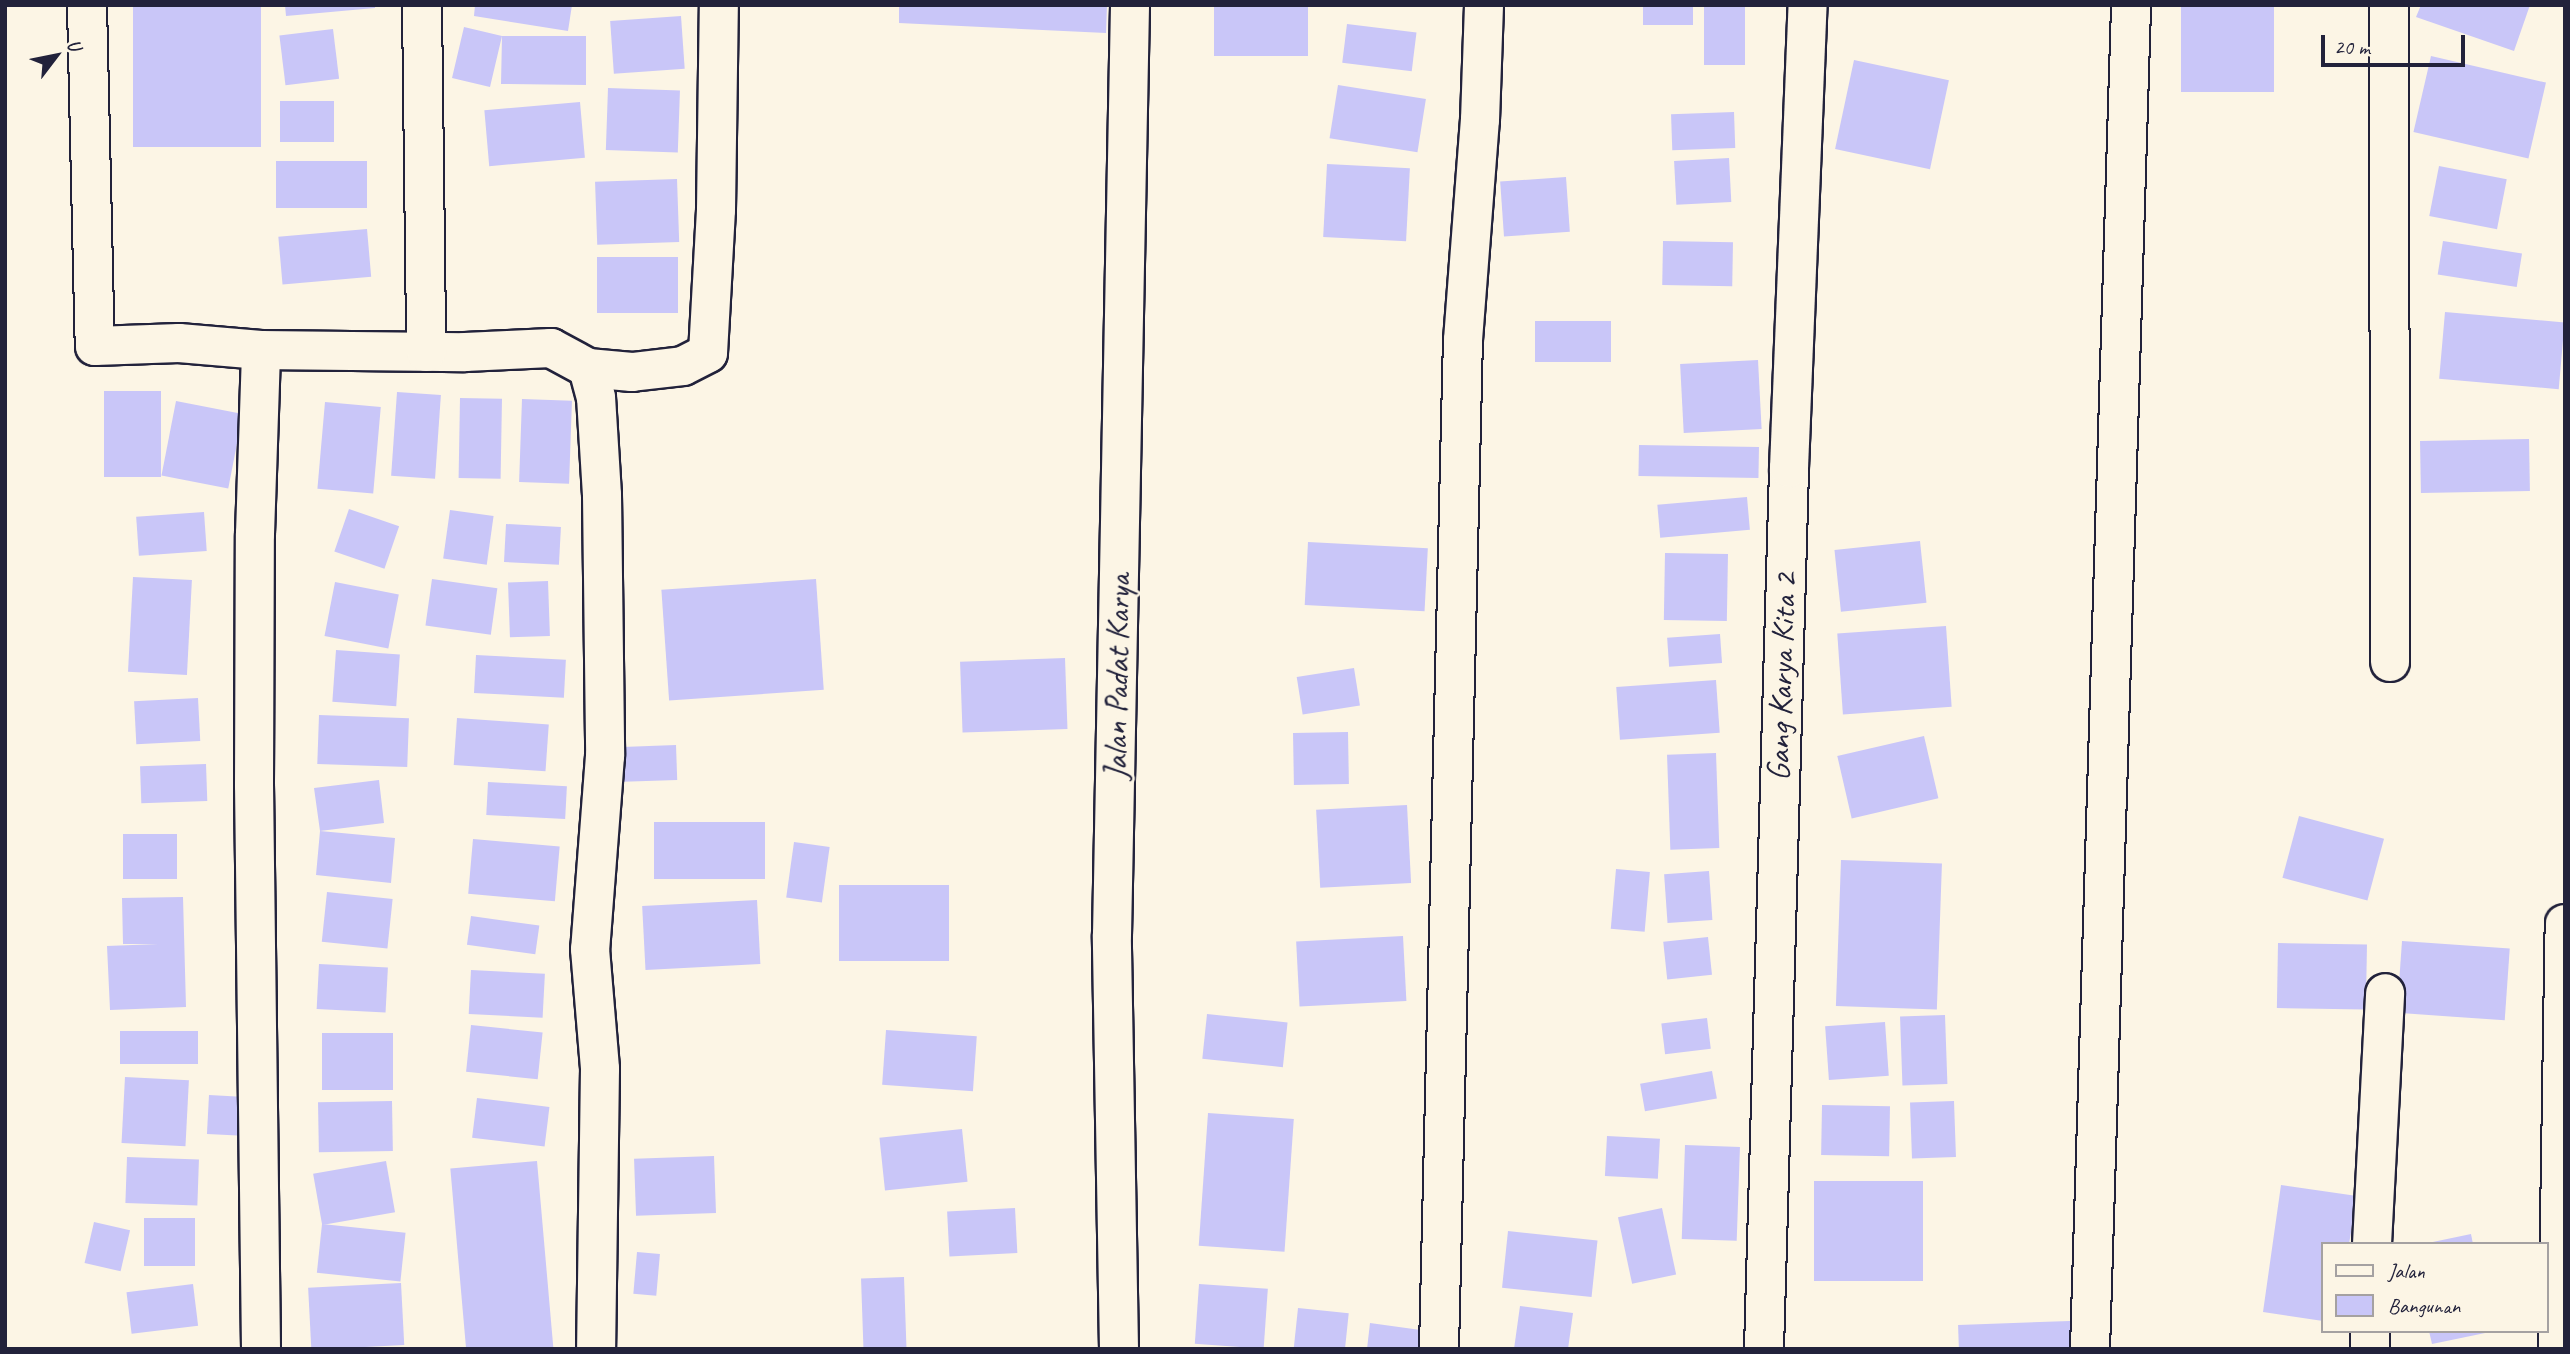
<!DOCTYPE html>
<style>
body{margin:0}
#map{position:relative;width:2570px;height:1354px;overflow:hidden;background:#fcf5e5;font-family:Caveat,sans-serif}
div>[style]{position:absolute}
.building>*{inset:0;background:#c9c6f8;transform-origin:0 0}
.roads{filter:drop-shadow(2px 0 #22223b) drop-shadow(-2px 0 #22223b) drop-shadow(0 2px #22223b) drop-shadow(0 -2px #22223b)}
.street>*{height:38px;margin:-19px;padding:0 19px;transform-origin:19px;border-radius:19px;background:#fcf5e5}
.secondary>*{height:38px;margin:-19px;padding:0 19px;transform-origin:19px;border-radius:19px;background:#fcf5e5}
span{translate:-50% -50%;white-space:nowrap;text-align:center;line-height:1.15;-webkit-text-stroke:5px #fcf5e5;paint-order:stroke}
.street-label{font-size:33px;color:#22223b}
.frame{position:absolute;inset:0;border:7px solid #22223b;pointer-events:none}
.legend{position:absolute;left:2321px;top:1242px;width:228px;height:91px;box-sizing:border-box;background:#fcf5e5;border:2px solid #a5a1a1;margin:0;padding:9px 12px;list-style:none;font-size:21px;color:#22223b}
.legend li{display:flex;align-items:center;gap:14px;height:35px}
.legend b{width:35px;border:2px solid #a5a1a1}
.north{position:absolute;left:21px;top:21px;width:70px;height:70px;-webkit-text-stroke:5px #fcf5e5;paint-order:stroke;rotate:58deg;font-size:19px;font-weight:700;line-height:28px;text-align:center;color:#22223b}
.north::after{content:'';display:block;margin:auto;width:24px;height:32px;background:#22223b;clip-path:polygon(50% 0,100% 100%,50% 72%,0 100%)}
.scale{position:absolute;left:2321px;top:35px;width:144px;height:32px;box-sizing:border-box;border:4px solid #22223b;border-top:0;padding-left:9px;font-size:21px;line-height:24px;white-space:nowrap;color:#22223b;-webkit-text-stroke:5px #fcf5e5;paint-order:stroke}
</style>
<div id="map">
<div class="building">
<div style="left:133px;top:5px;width:128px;height:142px"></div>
<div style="clip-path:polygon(285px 5px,375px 5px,375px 8px,286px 16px)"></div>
<div style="clip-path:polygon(475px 5px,572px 5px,568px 31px,474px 16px)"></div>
<div style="clip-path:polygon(899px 5px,1107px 5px,1106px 33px,899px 23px)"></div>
<div style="left:1214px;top:5px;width:94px;height:51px"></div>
<div style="left:1643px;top:5px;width:50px;height:20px"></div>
<div style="left:1704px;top:5px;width:41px;height:60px"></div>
<div style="left:2181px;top:5px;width:93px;height:87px"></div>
<div style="clip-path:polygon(2421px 5px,2530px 5px,2514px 51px,2416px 17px)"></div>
<div style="left:681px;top:16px;width:53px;height:71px;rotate:86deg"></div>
<div style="left:1347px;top:24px;width:70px;height:39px;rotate:7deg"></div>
<div style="clip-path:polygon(464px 27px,502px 36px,586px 36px,586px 85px,501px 84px,502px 36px,490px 87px,452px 78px)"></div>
<div style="left:333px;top:29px;width:50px;height:54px;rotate:83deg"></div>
<div style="left:2431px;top:56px;width:118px;height:78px;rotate:13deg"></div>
<div style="left:1854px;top:60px;width:97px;height:91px;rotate:12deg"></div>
<div style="left:1338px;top:85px;width:89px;height:54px;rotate:9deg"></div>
<div style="left:608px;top:88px;width:72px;height:62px;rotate:2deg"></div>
<div style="left:280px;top:101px;width:54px;height:41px"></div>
<div style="left:580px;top:102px;width:56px;height:96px;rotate:85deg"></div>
<div style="left:1734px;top:112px;width:36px;height:63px;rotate:88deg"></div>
<div style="left:1729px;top:158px;width:44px;height:55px;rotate:87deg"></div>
<div style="left:276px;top:161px;width:91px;height:47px"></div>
<div style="left:1327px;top:164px;width:83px;height:73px;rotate:3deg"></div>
<div style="left:2439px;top:166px;width:69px;height:51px;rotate:11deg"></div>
<div style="left:1566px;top:177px;width:55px;height:66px;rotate:86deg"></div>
<div style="left:677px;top:179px;width:63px;height:82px;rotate:88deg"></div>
<div style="left:367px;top:229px;width:48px;height:89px;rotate:85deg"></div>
<div style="left:1663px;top:241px;width:70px;height:44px;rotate:1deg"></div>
<div style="left:2443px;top:241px;width:80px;height:34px;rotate:9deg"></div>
<div style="left:597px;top:257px;width:81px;height:56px"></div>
<div style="left:2445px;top:312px;width:120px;height:67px;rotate:5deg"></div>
<div style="left:1535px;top:321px;width:76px;height:41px"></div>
<div style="left:1758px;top:360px;width:69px;height:78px;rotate:87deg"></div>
<div style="left:104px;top:391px;width:57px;height:86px"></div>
<div style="left:397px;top:392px;width:44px;height:84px;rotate:4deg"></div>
<div style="left:460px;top:398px;width:42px;height:80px;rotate:1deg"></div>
<div style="left:522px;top:399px;width:50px;height:83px;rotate:2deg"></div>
<div style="left:176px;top:401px;width:68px;height:76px;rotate:11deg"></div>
<div style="left:325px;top:402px;width:56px;height:87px;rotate:5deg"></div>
<div style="left:2529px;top:439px;width:52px;height:109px;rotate:89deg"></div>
<div style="left:1639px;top:445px;width:120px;height:31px;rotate:1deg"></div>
<div style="left:1747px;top:497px;width:33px;height:90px;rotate:85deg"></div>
<div style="left:349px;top:509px;width:53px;height:45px;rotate:19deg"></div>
<div style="left:450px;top:510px;width:44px;height:49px;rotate:8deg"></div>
<div style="left:204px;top:512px;width:39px;height:68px;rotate:86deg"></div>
<div style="left:506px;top:524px;width:55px;height:38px;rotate:3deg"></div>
<div style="left:1920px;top:541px;width:62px;height:86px;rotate:84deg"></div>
<div style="left:1308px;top:542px;width:120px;height:63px;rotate:3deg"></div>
<div style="left:1665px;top:553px;width:63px;height:67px;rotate:1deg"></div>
<div style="left:133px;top:577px;width:59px;height:95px;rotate:3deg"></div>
<div style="left:432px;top:579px;width:66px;height:47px;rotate:8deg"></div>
<div style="left:816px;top:579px;width:111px;height:155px;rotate:86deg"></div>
<div style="left:548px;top:581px;width:55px;height:40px;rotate:88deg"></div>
<div style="left:335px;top:582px;width:65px;height:55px;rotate:11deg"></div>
<div style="left:1946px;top:626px;width:81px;height:109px;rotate:86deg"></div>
<div style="left:1720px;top:634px;width:29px;height:53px;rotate:86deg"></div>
<div style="left:336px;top:650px;width:64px;height:52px;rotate:4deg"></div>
<div style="left:476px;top:655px;width:90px;height:38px;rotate:3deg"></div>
<div style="left:1065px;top:658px;width:71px;height:105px;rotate:88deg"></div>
<div style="left:1354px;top:668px;width:38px;height:58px;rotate:81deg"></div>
<div style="left:1716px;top:680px;width:53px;height:100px;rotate:86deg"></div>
<div style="left:198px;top:698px;width:43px;height:64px;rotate:87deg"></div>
<div style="left:319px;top:715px;width:90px;height:49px;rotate:2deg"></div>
<div style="left:457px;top:718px;width:92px;height:47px;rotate:4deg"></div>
<div style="left:1348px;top:732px;width:52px;height:55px;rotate:89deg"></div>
<div style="left:1924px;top:736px;width:64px;height:89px;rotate:77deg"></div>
<div style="left:676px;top:745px;width:35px;height:54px;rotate:88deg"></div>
<div style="left:1716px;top:753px;width:95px;height:49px;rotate:88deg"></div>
<div style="left:206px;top:764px;width:37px;height:66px;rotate:88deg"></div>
<div style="clip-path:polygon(379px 780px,384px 823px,320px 831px,395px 838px,391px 883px,316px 875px,320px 831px,314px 788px)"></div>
<div style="left:488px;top:782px;width:79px;height:33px;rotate:3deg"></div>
<div style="left:1407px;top:805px;width:78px;height:91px;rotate:87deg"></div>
<div style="left:2299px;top:816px;width:88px;height:64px;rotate:15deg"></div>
<div style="left:654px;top:822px;width:111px;height:57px"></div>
<div style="left:177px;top:834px;width:45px;height:54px;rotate:90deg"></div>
<div style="left:473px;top:839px;width:87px;height:55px;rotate:5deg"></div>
<div style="left:794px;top:842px;width:36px;height:56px;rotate:8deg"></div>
<div style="left:1841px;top:860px;width:101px;height:146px;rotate:2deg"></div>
<div style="left:1616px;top:869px;width:34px;height:60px;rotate:5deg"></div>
<div style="left:1709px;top:871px;width:49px;height:45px;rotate:86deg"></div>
<div style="left:839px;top:885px;width:110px;height:76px"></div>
<div style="left:327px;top:892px;width:66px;height:50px;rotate:6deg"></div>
<div style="clip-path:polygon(183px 897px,186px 1007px,110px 1010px,107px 946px,158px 944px,123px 944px,122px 898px)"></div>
<div style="left:757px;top:900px;width:64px;height:115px;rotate:87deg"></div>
<div style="left:471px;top:916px;width:69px;height:29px;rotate:8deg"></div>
<div style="left:1403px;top:936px;width:65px;height:107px;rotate:87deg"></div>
<div style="left:1708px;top:937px;width:38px;height:45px;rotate:84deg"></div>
<div style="left:2402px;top:941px;width:108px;height:72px;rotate:4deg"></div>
<div style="left:2278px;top:943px;width:89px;height:65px;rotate:1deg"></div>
<div style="left:319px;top:964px;width:69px;height:45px;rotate:3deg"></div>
<div style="left:471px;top:970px;width:74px;height:44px;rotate:3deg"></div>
<div style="left:1207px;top:1014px;width:81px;height:45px;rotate:6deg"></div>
<div style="left:1945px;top:1015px;width:69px;height:45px;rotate:88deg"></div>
<div style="left:1707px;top:1018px;width:31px;height:46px;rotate:83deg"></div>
<div style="left:1885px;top:1022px;width:54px;height:60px;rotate:86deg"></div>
<div style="left:471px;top:1025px;width:72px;height:47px;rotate:6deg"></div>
<div style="left:886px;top:1030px;width:91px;height:55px;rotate:4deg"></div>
<div style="left:198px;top:1031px;width:33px;height:78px;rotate:90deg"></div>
<div style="left:322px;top:1033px;width:71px;height:57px"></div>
<div style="left:1712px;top:1071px;width:28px;height:73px;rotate:80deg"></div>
<div style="left:125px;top:1077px;width:64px;height:66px;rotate:3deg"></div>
<div style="left:209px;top:1095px;width:41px;height:39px;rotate:3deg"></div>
<div style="left:477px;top:1098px;width:73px;height:40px;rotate:7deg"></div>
<div style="left:392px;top:1101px;width:50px;height:74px;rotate:89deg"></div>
<div style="left:1954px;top:1101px;width:56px;height:44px;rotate:88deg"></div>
<div style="left:1822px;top:1105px;width:68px;height:50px;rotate:1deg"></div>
<div style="left:1208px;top:1113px;width:86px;height:133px;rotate:4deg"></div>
<div style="left:962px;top:1129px;width:53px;height:83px;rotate:84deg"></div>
<div style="left:1607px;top:1136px;width:53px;height:40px;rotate:3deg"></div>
<div style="left:1685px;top:1145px;width:55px;height:94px;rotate:2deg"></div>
<div style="left:714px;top:1156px;width:57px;height:80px;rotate:88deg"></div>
<div style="left:127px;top:1157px;width:72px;height:46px;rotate:2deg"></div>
<div style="left:386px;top:1161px;width:52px;height:74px;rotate:80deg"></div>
<div style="left:537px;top:1161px;width:189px;height:87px;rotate:85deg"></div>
<div style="left:1814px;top:1181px;width:109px;height:100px"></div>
<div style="clip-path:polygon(2281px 1185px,2357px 1196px,2349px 1244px,2323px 1244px,2323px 1321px,2263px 1312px)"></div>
<div style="left:1015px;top:1208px;width:45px;height:68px;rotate:87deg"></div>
<div style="left:1662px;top:1208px;width:68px;height:45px;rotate:78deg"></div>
<div style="left:144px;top:1218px;width:51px;height:48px"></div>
<div style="left:94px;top:1222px;width:37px;height:42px;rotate:13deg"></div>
<div style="left:322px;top:1224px;width:84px;height:49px;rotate:6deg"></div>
<div style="left:1508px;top:1231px;width:90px;height:57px;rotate:6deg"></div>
<div style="clip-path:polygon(2471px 1234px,2473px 1244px,2428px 1244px,2428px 1243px)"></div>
<div style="left:637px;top:1252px;width:23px;height:42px;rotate:5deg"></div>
<div style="left:904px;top:1277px;width:72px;height:43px;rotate:88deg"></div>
<div style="left:401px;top:1283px;width:62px;height:93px;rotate:87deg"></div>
<div style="left:193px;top:1284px;width:42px;height:67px;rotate:83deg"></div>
<div style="left:1199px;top:1284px;width:69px;height:60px;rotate:4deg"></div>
<div style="clip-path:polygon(1520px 1306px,1573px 1313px,1568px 1349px,1514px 1349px)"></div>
<div style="left:1298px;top:1308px;width:51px;height:41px;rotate:6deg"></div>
<div style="left:2070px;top:1321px;width:28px;height:112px;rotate:88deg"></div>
<div style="clip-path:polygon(1370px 1323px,1435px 1332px,1432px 1349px,1367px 1349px)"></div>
<div style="clip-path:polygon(2429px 1331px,2490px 1331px,2490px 1332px,2432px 1344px)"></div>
</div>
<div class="roads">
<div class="street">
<div style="left:87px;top:5px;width:341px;rotate:88.7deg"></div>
<div style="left:95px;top:346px;width:84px;rotate:-2deg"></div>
<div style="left:179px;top:343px;width:82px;rotate:4.9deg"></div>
<div style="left:261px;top:350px;width:204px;rotate:0.6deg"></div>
<div style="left:465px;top:352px;width:86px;rotate:-2.7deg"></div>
<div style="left:551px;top:348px;width:42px;rotate:28.4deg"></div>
<div style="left:588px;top:368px;width:30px;rotate:75deg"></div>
<div style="left:596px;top:397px;width:98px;rotate:86.5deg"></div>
<div style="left:602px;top:495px;width:261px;rotate:89.3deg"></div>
<div style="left:605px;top:756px;width:194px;rotate:94.4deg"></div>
<div style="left:590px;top:949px;width:120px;rotate:85.2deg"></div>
<div style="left:600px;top:1069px;width:280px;rotate:90.8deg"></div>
<div style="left:422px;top:5px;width:347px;rotate:89.3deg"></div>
<div style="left:2389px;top:5px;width:657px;rotate:89.91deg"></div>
<div style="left:588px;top:368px;width:44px;rotate:5.2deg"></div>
<div style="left:632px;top:372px;width:51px;rotate:-6.7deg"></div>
<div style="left:683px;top:366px;width:28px;rotate:-27deg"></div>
<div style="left:708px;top:353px;width:143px;rotate:-86.8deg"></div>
<div style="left:716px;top:210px;width:205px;rotate:-89.2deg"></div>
<div style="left:2372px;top:1244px;width:251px;rotate:-87deg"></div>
<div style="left:261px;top:1349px;width:564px;rotate:-90.71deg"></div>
<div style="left:254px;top:785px;width:251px;rotate:-89.8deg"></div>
<div style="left:255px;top:534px;width:184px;rotate:-88.1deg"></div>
<div style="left:1439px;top:1349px;width:1009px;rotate:-88.64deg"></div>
<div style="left:1463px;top:340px;width:221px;rotate:-85.6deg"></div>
<div style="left:1480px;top:120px;width:115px;rotate:-88deg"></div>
<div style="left:1764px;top:1349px;width:881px;rotate:-88.37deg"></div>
<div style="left:1789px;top:468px;width:463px;rotate:-87.7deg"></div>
<div style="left:2090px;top:1349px;width:1345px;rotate:-88.25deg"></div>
<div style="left:2370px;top:1349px;width:18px;rotate:-90deg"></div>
<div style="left:2558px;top:1349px;width:425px;rotate:-89.1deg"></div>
</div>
<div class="secondary">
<div style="left:1119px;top:1349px;width:414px;rotate:-91deg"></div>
<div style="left:1112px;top:935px;width:930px;rotate:-88.89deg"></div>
</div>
</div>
<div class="street-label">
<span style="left:1118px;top:677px;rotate:-89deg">Jalan Padat Karya</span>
<span style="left:1782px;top:677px;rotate:-88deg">Gang Karya Kita 2</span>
</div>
<div class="frame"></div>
<ul class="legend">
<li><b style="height:9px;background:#fcf5e5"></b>Jalan</li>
<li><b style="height:19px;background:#c9c6f8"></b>Bangunan</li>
</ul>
<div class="north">U</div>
<div class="scale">20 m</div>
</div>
